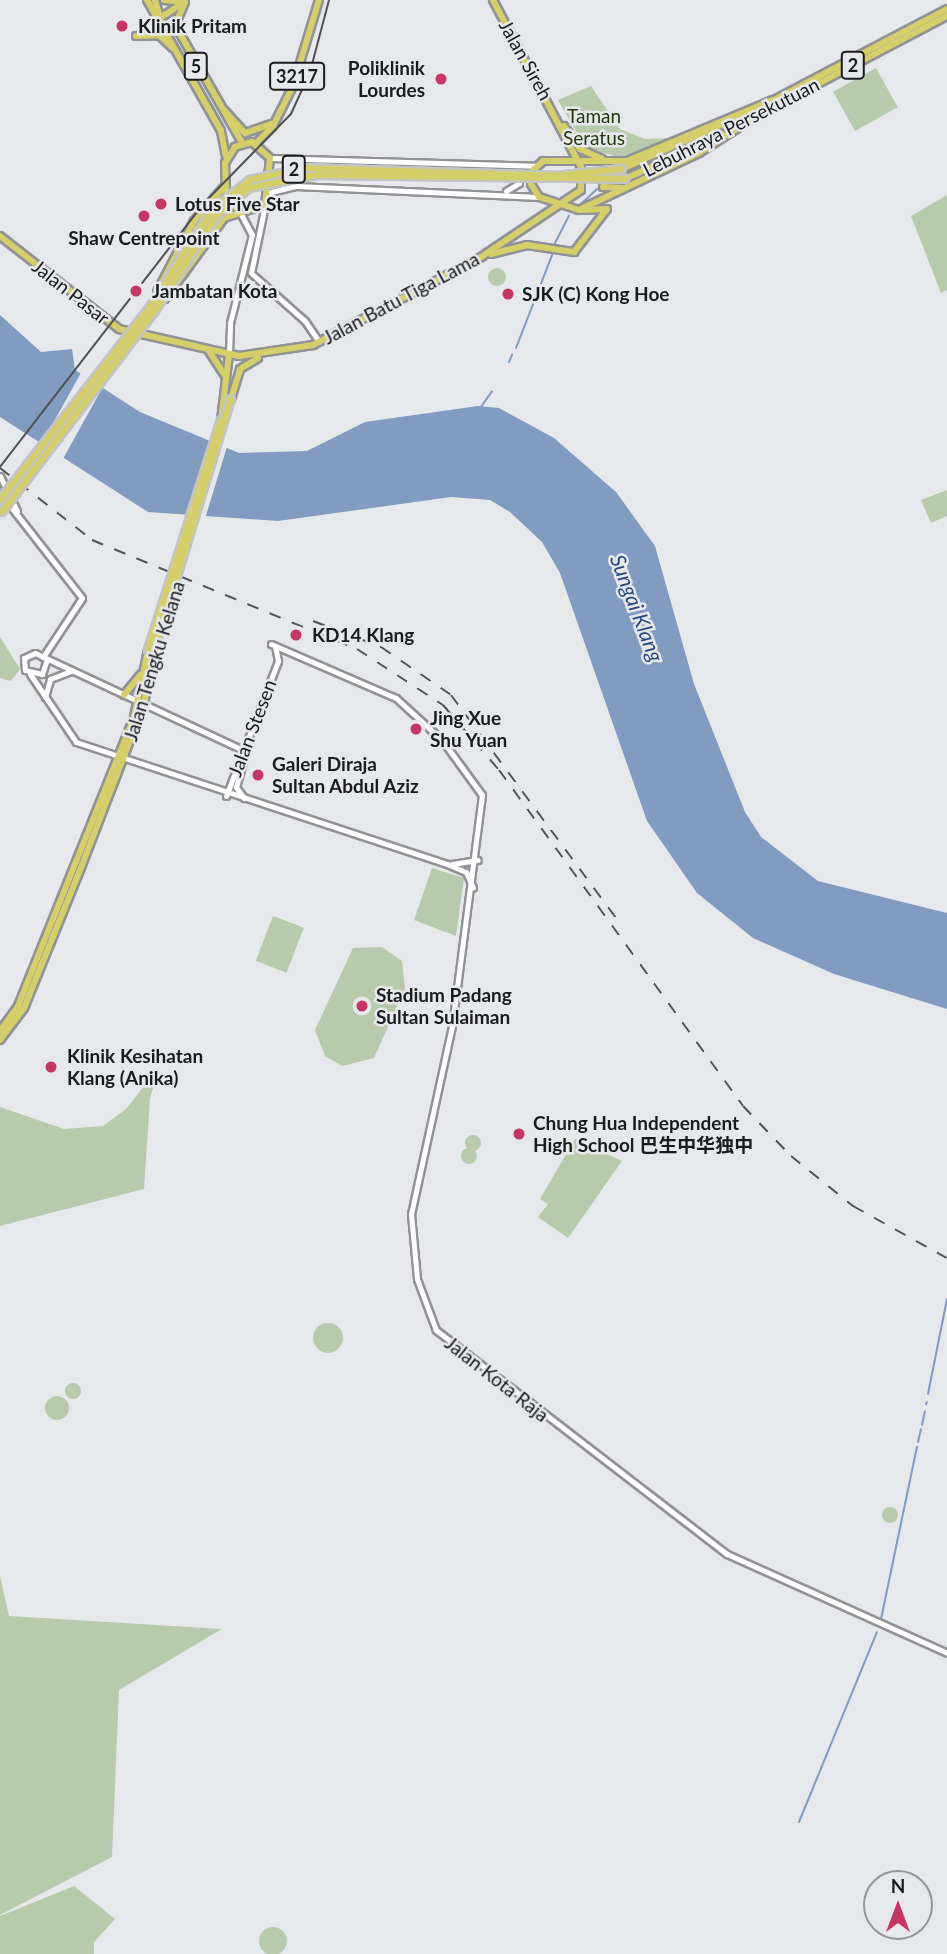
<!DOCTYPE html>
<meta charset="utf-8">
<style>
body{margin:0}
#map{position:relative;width:947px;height:1954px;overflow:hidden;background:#e6e8ec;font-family:Lato,"Noto Sans SC",sans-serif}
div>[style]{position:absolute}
.green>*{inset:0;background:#b8caac;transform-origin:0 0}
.round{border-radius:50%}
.water>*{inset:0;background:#819bc1}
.pier>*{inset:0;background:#e6e8ec;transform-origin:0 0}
.stream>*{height:2px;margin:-1px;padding:0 1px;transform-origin:1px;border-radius:1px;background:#819bc1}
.roads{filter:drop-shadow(2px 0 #919296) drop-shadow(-2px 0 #919296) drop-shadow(0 2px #919296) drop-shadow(0 -2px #919296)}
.secondary>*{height:5px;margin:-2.5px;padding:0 2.5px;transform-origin:2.5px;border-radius:2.5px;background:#fff}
.trunk>*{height:6px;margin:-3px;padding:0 3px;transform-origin:3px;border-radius:3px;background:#d4cf6b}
.tram>*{height:2px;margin:-1px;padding:0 1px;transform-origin:1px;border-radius:1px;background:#505153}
.rail>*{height:2px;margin-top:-1px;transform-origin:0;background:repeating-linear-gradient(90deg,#505153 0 12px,transparent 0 24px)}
.bridges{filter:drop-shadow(2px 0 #c3c4c4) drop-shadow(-2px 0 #c3c4c4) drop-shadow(0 2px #c3c4c4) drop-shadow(0 -2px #c3c4c4)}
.trunk-bridge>*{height:6px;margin:-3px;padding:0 3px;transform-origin:3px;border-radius:3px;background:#d4cf6b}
.dots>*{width:19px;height:19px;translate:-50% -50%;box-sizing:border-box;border:4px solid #e6e8ec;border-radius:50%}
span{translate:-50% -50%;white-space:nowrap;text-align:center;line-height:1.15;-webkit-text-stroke:5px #e6e8ec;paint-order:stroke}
.shield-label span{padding:2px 5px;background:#e6e8ec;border:2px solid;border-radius:5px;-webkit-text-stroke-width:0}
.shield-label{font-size:18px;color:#1a1b1c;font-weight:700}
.poi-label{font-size:19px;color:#1a1b1c;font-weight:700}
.left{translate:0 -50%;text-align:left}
.right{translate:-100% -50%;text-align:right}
.street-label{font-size:19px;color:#1a1b1c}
.park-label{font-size:19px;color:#23390c}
.water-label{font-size:21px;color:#27497b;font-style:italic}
.north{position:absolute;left:863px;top:1870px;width:70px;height:70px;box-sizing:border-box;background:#e6e8ec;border:2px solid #949699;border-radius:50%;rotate:0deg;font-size:19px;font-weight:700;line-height:28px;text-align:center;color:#1a1b1c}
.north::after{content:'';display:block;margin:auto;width:24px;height:32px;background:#c43664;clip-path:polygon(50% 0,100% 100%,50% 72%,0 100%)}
</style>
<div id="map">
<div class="green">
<div style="left:876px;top:68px;width:45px;height:49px;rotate:61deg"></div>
<div style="clip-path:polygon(591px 86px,620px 129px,645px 139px,676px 138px,621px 158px,585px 147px,558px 100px)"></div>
<div style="clip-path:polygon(947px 195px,947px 290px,941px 293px,911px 216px)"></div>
<div class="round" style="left:488px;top:268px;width:18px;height:18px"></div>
<div style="clip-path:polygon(947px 490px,947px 516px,931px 523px,921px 500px)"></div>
<div style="clip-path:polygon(0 637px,20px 669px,11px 681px,0 678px)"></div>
<div style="clip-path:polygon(432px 868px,464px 878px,456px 936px,414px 920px)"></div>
<div style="left:273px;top:916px;width:33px;height:48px;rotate:21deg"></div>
<div style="clip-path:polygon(382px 947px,402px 961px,405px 989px,374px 1058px,342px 1066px,325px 1056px,315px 1030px,353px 948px)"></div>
<div style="clip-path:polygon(159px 1067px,150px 1099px,144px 1189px,0 1226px,0 1107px,64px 1129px,103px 1126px,126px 1109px)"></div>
<div class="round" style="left:465px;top:1135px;width:16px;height:16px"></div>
<div style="clip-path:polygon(575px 1139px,622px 1161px,568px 1238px,538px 1217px,548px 1204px,540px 1199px)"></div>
<div class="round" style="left:461px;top:1148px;width:16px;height:16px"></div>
<div class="round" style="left:313px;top:1323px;width:30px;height:30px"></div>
<div class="round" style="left:65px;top:1383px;width:16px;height:16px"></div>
<div class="round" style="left:45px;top:1396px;width:24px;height:24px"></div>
<div class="round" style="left:882px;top:1507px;width:16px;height:16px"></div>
<div style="clip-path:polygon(0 1576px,9px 1616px,222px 1629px,119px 1690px,112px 1857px,0 1915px)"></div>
<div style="clip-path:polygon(74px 1886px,115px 1919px,94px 1942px,94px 1954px,0 1954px,0 1916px)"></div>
<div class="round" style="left:259px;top:1927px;width:28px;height:28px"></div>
</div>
<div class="water">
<div style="clip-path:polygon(0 315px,41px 352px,72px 349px,75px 370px,140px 412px,239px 453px,307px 451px,365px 422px,478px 406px,499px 408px,554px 438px,616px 492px,655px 546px,694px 684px,745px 812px,761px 837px,818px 881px,947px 913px,947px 1009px,834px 974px,753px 938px,697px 893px,647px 821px,560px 573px,542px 542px,510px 512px,490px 500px,451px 497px,278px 521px,148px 512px,0 417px)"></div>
</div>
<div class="pier">
<div style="left:82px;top:371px;width:26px;height:88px;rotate:29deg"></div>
<div style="left:211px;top:441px;width:17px;height:84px;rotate:17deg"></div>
</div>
<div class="stream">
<div style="left:582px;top:203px;width:21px;rotate:-43deg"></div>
<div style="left:554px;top:245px;width:33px;rotate:-63deg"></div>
<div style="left:516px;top:348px;width:100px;rotate:-68.8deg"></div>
<div style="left:509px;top:362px;width:8px;rotate:-67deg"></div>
<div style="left:481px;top:407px;width:19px;rotate:-55deg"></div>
<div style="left:928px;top:1394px;width:97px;rotate:-78.7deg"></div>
<div style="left:926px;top:1404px;width:2px;rotate:-63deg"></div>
<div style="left:922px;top:1425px;width:14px;rotate:-78deg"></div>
<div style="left:918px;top:1442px;width:13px;rotate:-77deg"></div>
<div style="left:881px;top:1619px;width:176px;rotate:-78.2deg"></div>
<div style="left:799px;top:1822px;width:205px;rotate:-67.7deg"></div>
</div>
<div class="roads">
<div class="secondary">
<div style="left:270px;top:158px;width:265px;rotate:1.7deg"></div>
<div style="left:506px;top:191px;width:15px;rotate:-32deg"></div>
<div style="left:519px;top:183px;width:9px;rotate:-96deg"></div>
<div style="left:267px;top:193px;width:30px;rotate:-14deg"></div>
<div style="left:296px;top:186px;width:243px;rotate:2.6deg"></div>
<div style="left:265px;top:205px;width:69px;rotate:101.6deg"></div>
<div style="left:251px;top:273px;width:72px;rotate:41.6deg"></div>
<div style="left:305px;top:321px;width:25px;rotate:56deg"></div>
<div style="left:229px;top:355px;width:32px;rotate:-88deg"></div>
<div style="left:230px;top:323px;width:91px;rotate:-76deg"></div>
<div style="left:252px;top:235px;width:26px;rotate:-118deg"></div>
<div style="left:0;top:476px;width:39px;rotate:64deg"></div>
<div style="left:0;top:493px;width:133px;rotate:52deg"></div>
<div style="left:82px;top:598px;width:71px;rotate:123.5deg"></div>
<div style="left:271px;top:644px;width:136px;rotate:23.4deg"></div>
<div style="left:396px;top:698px;width:62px;rotate:42.4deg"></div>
<div style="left:442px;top:740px;width:68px;rotate:54deg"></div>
<div style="left:482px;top:795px;width:233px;rotate:97.4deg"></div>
<div style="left:452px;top:1026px;width:192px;rotate:102.3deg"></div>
<div style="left:411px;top:1214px;width:65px;rotate:84.7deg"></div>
<div style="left:417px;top:1279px;width:54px;rotate:69.6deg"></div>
<div style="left:436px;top:1330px;width:367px;rotate:37.6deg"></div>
<div style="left:727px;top:1554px;width:241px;rotate:24.2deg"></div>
<div style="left:47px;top:659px;width:16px;rotate:108deg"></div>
<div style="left:42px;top:674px;width:17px;rotate:-167deg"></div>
<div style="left:25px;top:670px;width:12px;rotate:-95deg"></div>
<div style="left:24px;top:658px;width:12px;rotate:-24deg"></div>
<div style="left:35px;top:653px;width:230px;rotate:25deg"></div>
<div style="left:30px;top:674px;width:82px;rotate:55.9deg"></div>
<div style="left:76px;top:742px;width:391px;rotate:18.2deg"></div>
<div style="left:447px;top:864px;width:21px;rotate:23deg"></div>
<div style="left:466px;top:872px;width:17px;rotate:66deg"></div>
<div style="left:45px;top:697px;width:19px;rotate:-74deg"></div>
<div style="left:50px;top:679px;width:22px;rotate:-21deg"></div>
<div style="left:226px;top:796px;width:145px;rotate:-68.9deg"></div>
<div style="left:278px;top:661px;width:15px;rotate:-101deg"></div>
<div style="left:244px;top:798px;width:14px;rotate:-126deg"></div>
<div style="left:236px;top:787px;width:49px;rotate:-74.5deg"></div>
<div style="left:452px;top:864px;width:26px;rotate:-9deg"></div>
</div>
<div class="trunk">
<div style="left:147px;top:0;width:150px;rotate:60.5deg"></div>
<div style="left:221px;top:131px;width:26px;rotate:79deg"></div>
<div style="left:155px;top:0;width:19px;rotate:74deg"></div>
<div style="left:164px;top:0;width:19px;rotate:6deg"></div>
<div style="left:185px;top:2px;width:25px;rotate:113deg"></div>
<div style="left:175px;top:25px;width:137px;rotate:60.3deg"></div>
<div style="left:160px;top:18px;width:27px;rotate:-33deg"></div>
<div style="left:136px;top:36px;width:23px;rotate:-2deg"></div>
<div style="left:159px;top:35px;width:19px;rotate:43deg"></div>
<div style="left:770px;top:102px;width:200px;rotate:-27.7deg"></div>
<div style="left:225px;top:111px;width:30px;rotate:48deg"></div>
<div style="left:245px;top:133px;width:28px;rotate:-19deg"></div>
<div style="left:760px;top:114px;width:72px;rotate:147.4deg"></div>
<div style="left:699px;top:153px;width:133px;rotate:154.6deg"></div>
<div style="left:579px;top:210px;width:42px;rotate:-162deg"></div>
<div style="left:539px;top:197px;width:15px;rotate:-122deg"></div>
<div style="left:531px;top:184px;width:13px;rotate:-86deg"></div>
<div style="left:532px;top:171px;width:15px;rotate:-42deg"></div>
<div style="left:543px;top:161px;width:84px"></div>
<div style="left:627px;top:161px;width:158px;rotate:-22.7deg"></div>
<div style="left:757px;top:116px;width:215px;rotate:-27.8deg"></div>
<div style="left:564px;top:126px;width:28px;rotate:55deg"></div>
<div style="left:580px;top:149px;width:24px;rotate:24deg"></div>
<div style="left:256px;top:143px;width:24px;rotate:-45deg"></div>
<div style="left:273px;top:126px;width:45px;rotate:-63.4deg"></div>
<div style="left:293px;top:86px;width:90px;rotate:-73.2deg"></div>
<div style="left:622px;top:169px;width:127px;rotate:-24.1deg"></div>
<div style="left:609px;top:170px;width:18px;rotate:109deg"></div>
<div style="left:603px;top:187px;width:19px;rotate:3deg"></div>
<div style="left:625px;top:179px;width:107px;rotate:-24.9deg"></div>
<div style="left:581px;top:210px;width:26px;rotate:-2deg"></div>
<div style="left:0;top:236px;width:151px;rotate:38deg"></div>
<div style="left:119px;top:329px;width:123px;rotate:12.7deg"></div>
<div style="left:239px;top:356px;width:75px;rotate:-8.5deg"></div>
<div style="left:313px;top:345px;width:190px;rotate:-27.6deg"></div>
<div style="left:481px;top:257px;width:120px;rotate:-33.8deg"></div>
<div style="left:581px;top:190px;width:23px;rotate:-90deg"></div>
<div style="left:581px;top:167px;width:189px;rotate:-117.8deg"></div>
<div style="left:491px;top:254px;width:37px;rotate:-14deg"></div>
<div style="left:527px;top:245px;width:48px;rotate:8.5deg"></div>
<div style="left:574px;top:252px;width:54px;rotate:-52.5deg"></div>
<div style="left:157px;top:292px;width:80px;rotate:-62.5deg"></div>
<div style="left:194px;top:221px;width:47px;rotate:-48.5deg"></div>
<div style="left:165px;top:299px;width:100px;rotate:-53.9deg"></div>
<div style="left:224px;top:218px;width:43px;rotate:-17.6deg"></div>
<div style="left:265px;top:205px;width:47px;rotate:-83.9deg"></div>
<div style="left:270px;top:158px;width:24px;rotate:-138deg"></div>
<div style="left:252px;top:142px;width:18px;rotate:164deg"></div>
<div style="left:235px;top:147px;width:19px;rotate:122deg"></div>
<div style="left:225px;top:163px;width:31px;rotate:88deg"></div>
<div style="left:226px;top:194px;width:23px;rotate:52deg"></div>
<div style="left:209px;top:351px;width:30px;rotate:57deg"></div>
<div style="left:231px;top:399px;width:31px;rotate:-73deg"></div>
<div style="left:240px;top:369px;width:21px;rotate:-31deg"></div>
<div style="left:221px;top:420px;width:65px;rotate:-83deg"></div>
<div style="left:124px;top:695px;width:26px;rotate:-51deg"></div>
<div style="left:0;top:1031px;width:31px;rotate:-54deg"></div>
<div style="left:18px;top:1006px;width:311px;rotate:-68.1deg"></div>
<div style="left:134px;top:717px;width:68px;rotate:-78.2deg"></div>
<div style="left:0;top:1040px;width:40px;rotate:-53deg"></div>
<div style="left:24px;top:1008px;width:154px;rotate:-67.9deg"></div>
<div style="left:82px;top:865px;width:173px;rotate:-68.9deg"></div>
<div style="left:144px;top:704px;width:53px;rotate:-79.1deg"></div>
</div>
</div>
<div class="tram">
<div style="left:0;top:467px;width:335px;rotate:-52.3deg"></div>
<div style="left:205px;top:202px;width:123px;rotate:-45.7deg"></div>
<div style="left:291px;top:114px;width:46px;rotate:-65.7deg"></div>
<div style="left:310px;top:72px;width:74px;rotate:-75.2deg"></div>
</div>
<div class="rail">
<div style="left:0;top:468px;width:117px;rotate:38deg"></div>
<div style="left:92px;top:540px;width:287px;rotate:22.4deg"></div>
<div style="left:357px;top:649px;width:103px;rotate:33.1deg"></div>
<div style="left:443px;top:705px;width:86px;rotate:49.3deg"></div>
<div style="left:499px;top:770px;width:415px;rotate:54deg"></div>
<div style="left:743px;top:1106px;width:69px;rotate:46.2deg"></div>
<div style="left:791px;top:1156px;width:80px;rotate:38.9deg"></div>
<div style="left:853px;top:1206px;width:107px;rotate:29deg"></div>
<div style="left:313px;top:621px;width:73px;rotate:20.9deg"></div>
<div style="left:381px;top:647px;width:85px;rotate:34.4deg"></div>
<div style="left:451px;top:695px;width:279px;rotate:53.5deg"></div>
</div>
<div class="bridges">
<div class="trunk-bridge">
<div style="left:0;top:500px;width:244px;rotate:-52.1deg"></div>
<div style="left:150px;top:307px;width:117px;rotate:-57.3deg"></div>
<div style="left:213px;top:209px;width:47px;rotate:-38.1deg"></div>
<div style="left:250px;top:180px;width:55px;rotate:-12.5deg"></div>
<div style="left:304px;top:168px;width:250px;rotate:1.8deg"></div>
<div style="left:554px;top:176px;width:68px;rotate:-5.9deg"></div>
<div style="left:2px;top:512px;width:251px;rotate:-52.8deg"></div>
<div style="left:154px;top:312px;width:116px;rotate:-57deg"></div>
<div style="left:217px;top:215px;width:42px;rotate:-40.2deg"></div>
<div style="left:249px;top:188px;width:68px;rotate:-11deg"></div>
<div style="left:316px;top:175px;width:309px;rotate:0.7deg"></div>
<div style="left:148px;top:650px;width:241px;rotate:-72.4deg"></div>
<div style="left:154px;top:652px;width:264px;rotate:-73.1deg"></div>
</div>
</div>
<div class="dots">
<div style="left:122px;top:26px;background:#c43664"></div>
<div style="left:441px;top:79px;background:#c43664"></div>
<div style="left:161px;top:204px;background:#c43664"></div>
<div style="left:144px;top:216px;background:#c43664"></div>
<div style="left:136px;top:291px;background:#c43664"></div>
<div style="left:508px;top:294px;background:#c43664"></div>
<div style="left:296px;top:635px;background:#c43664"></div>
<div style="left:416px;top:729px;background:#c43664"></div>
<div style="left:258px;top:775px;background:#c43664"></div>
<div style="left:362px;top:1006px;background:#c43664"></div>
<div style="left:51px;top:1067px;background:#c43664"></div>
<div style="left:519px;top:1134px;background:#c43664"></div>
</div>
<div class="shield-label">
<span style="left:853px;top:65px">2</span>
<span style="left:196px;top:66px">5</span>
<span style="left:297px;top:76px">3217</span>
<span style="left:294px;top:169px">2</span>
</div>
<div class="poi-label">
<span class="left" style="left:138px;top:26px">Klinik Pritam</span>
<span class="right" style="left:425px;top:79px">Poliklinik<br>Lourdes</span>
<span class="left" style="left:175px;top:204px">Lotus Five Star</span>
<span style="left:144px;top:238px">Shaw Centrepoint</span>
<span class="left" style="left:152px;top:291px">Jambatan Kota</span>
<span class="left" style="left:522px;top:294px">SJK (C) Kong Hoe</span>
<span class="left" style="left:312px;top:635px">KD14 Klang</span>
<span class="left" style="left:430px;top:729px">Jing Xue<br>Shu Yuan</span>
<span class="left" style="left:272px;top:775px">Galeri Diraja<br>Sultan Abdul Aziz</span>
<span class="left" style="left:376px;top:1006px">Stadium Padang<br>Sultan Sulaiman</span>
<span class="left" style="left:67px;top:1067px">Klinik Kesihatan<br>Klang (Anika)</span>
<span class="left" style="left:533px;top:1134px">Chung Hua Independent<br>High School 巴生中华独中</span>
</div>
<div class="street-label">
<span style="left:526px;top:60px;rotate:61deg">Jalan Sireh</span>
<span style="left:731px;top:127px;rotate:-27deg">Lebuhraya Persekutuan</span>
<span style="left:71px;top:292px;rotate:38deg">Jalan Pasar</span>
<span style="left:401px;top:298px;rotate:-28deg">Jalan Batu Tiga Lama</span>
<span style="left:154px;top:661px;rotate:-73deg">Jalan Tengku Kelana</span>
<span style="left:252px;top:728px;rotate:-69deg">Jalan Stesen</span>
<span style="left:497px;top:1379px;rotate:38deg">Jalan Kota Raja</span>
</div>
<div class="park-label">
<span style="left:594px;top:127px">Taman<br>Seratus</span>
</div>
<div class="water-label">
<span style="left:637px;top:608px;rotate:69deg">Sungai Klang</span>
</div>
<div class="north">N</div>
</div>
